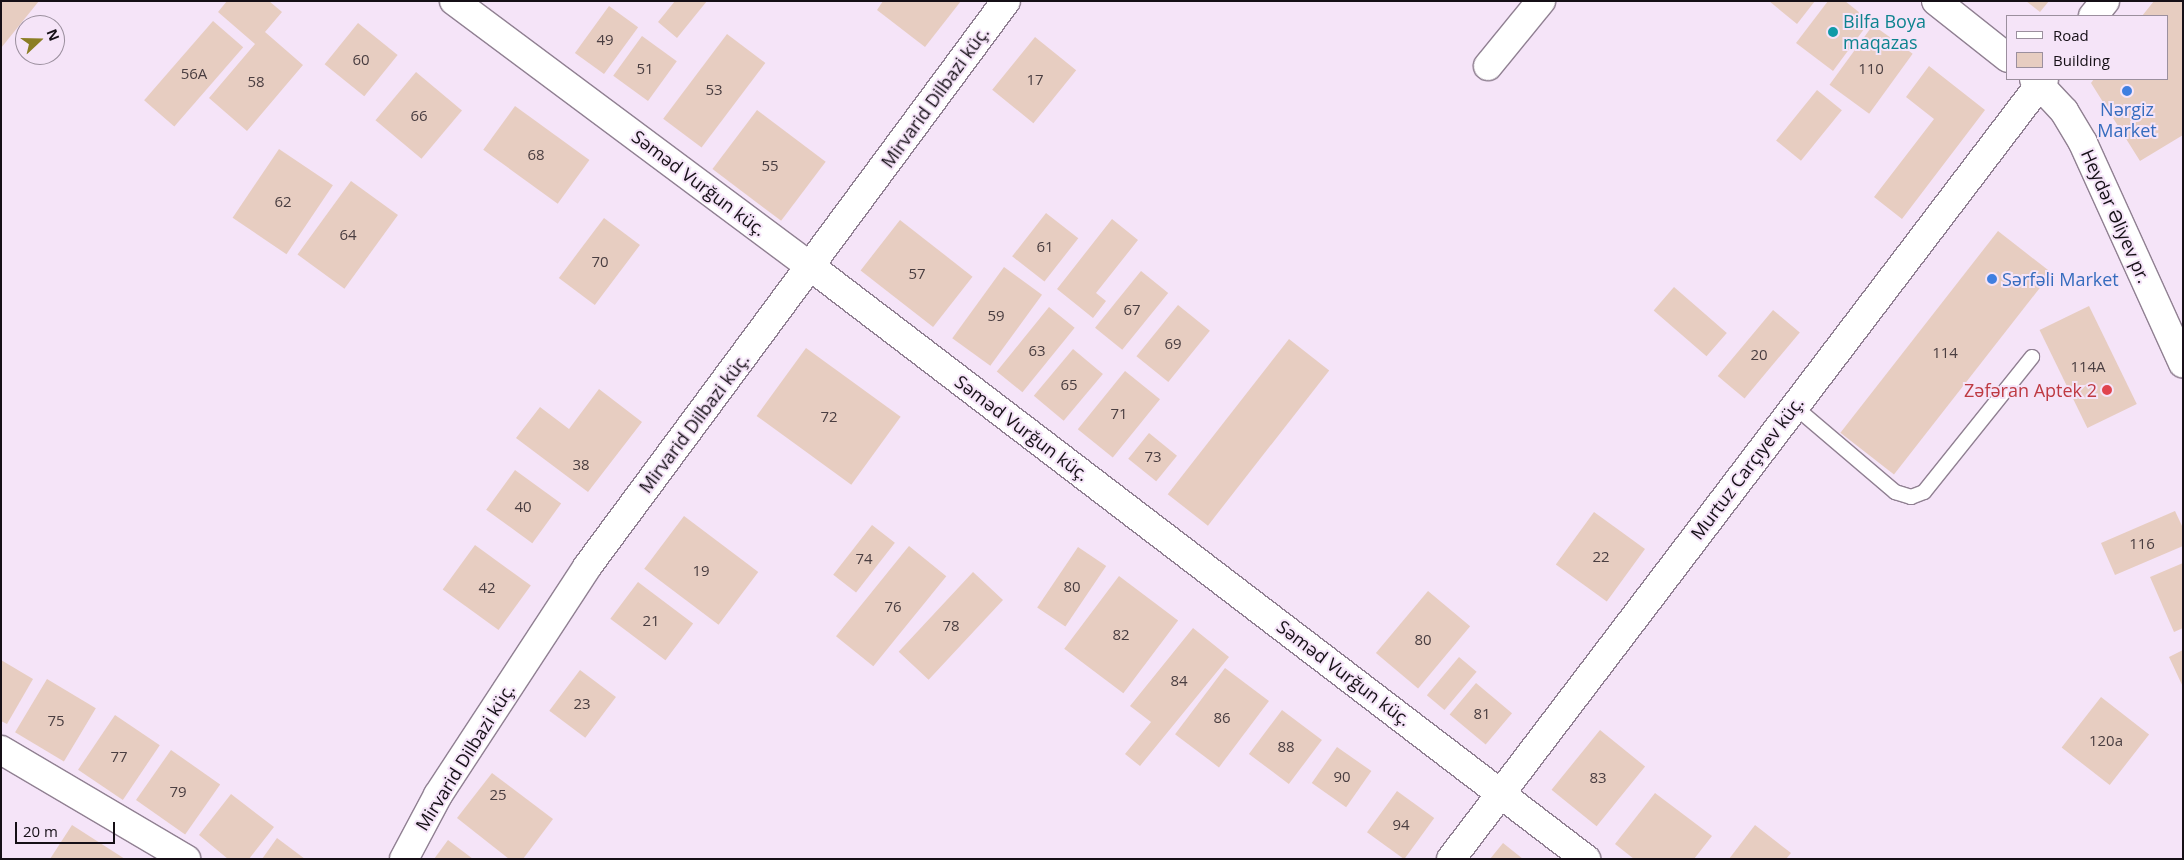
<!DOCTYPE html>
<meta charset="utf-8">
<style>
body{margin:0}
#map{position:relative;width:2184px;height:860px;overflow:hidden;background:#f5e4f8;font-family:"Open Sans",sans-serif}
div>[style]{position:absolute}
.building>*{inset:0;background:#e7cdc1;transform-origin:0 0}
.roads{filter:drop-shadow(1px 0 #908092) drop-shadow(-1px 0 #908092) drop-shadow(0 1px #908092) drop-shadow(0 -1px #908092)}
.service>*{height:14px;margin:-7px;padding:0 7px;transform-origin:7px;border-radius:7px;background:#fff}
.minor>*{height:28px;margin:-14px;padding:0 14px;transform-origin:14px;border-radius:14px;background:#fff}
.secondary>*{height:28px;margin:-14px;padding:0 14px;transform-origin:14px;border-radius:14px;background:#fff}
.dots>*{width:14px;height:14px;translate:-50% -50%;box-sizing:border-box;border:2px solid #f5e4f8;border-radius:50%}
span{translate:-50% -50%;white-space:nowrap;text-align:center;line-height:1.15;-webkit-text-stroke:4px #f5e4f8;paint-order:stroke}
.number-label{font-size:15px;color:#4a3e41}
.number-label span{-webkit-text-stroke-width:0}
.culture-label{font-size:18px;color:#0d838f}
.left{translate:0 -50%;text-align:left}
.street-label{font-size:18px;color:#150f16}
.shop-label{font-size:18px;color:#366cbe}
.health-label{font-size:18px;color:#be3a42}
.right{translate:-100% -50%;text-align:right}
.frame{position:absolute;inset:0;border:2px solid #150f16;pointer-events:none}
.legend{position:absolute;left:2006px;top:15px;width:162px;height:65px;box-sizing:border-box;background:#f5e4f8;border:1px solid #9b8f9e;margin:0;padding:6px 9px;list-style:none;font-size:15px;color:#150f16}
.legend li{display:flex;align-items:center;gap:10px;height:25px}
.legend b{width:25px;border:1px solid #9b8f9e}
.north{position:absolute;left:15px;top:15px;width:50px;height:50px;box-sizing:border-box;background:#f5e4f8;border:1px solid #9b8f9e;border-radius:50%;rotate:69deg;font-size:14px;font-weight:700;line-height:20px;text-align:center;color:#150f16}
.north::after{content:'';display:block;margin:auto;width:18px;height:22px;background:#8b7e24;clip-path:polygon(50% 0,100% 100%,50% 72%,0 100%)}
.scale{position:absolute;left:15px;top:822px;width:100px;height:22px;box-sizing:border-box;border:2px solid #150f16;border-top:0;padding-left:6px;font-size:15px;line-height:18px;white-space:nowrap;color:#150f16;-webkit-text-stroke:4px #f5e4f8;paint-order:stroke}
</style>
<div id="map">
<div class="building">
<div style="clip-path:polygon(1px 1px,39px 1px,1px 48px)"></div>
<div style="clip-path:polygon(227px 1px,269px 1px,282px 12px,265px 32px,303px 65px,247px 131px,209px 98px,255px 44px,218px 12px)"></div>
<div style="clip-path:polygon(675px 1px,707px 1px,677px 38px,658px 22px)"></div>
<div style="clip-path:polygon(883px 1px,961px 1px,925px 47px,877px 10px)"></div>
<div style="clip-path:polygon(1769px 1px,1815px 1px,1797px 24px)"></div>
<div style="clip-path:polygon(1828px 1px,1845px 1px,1870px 21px,1833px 71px,1796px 43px)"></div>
<div style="clip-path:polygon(2026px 1px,2049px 1px,2040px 12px)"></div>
<div style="clip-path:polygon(2154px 1px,2183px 1px,2183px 135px,2140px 161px,2091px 83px,2094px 79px,2168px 79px,2168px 16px,2142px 16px)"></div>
<div style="left:609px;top:6px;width:36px;height:58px;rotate:36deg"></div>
<div style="left:213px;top:21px;width:40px;height:105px;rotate:41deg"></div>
<div style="left:358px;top:23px;width:51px;height:53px;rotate:39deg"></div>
<div style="left:1873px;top:25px;width:49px;height:74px;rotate:36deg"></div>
<div style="left:727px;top:34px;width:48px;height:106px;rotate:37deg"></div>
<div style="left:642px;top:36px;width:43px;height:49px;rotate:36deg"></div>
<div style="left:1035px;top:37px;width:53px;height:68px;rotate:39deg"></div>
<div style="clip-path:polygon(1929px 66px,1985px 110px,1902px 219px,1874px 197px,1934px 119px,1906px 97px)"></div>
<div style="left:416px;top:72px;width:60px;height:63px;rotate:40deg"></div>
<div style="left:1817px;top:90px;width:32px;height:65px;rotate:39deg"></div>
<div style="left:515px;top:106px;width:92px;height:54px;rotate:36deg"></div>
<div style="left:757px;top:110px;width:86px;height:74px;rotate:37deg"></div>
<div style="left:279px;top:149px;width:65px;height:83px;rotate:34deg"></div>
<div style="left:351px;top:181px;width:58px;height:91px;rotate:36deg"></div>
<div style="left:1046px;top:213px;width:41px;height:55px;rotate:38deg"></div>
<div style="left:604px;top:218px;width:45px;height:75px;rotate:37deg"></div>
<div style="clip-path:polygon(1112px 219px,1138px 240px,1096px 293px,1106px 301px,1093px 318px,1057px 289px)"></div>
<div style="left:900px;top:220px;width:92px;height:64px;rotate:38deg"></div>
<div style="left:1998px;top:231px;width:68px;height:256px;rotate:38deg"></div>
<div style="left:1004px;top:267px;width:47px;height:88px;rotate:36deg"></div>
<div style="left:1141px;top:271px;width:35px;height:73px;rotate:39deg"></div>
<div style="left:1674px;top:287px;width:70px;height:31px;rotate:41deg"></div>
<div style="left:1178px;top:305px;width:41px;height:66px;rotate:39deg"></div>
<div style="left:2089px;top:306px;width:109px;height:55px;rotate:64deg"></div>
<div style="left:1049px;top:307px;width:33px;height:83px;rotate:39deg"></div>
<div style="left:1773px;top:310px;width:35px;height:86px;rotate:40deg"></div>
<div style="left:1289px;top:339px;width:51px;height:197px;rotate:38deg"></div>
<div style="left:806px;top:348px;width:117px;height:84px;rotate:36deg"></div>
<div style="left:1073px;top:349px;width:39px;height:61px;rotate:40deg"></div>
<div style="left:1125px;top:371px;width:45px;height:75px;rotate:39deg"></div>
<div style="clip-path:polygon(599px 389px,642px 422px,588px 492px,516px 438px,540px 407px,569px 429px)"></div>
<div style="left:1149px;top:433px;width:36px;height:33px;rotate:39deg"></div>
<div style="left:515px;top:470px;width:57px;height:49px;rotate:36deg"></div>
<div style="clip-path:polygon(2175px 511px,2183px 528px,2183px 546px,2115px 575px,2101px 543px)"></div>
<div style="left:1594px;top:512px;width:63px;height:65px;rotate:36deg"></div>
<div style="left:684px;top:516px;width:93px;height:66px;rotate:37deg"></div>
<div style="left:872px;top:525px;width:29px;height:63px;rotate:38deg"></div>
<div style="left:475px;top:545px;width:69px;height:55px;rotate:36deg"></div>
<div style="left:909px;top:546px;width:48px;height:116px;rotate:39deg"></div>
<div style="left:1078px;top:547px;width:34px;height:73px;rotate:34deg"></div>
<div style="clip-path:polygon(2183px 563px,2183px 628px,2174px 632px,2150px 577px)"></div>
<div style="left:973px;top:572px;width:41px;height:109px;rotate:43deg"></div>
<div style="left:1119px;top:576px;width:74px;height:91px;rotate:37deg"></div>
<div style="left:638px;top:582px;width:69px;height:46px;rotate:37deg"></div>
<div style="left:1428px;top:591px;width:55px;height:81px;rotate:40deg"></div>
<div style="clip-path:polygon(1193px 628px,1229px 657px,1140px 766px,1125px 754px,1151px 722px,1130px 706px)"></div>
<div style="clip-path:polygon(2183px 650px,2183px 687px,2169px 657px)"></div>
<div style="left:1459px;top:657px;width:23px;height:50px;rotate:40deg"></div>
<div style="clip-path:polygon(1px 660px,33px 679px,7px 724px,1px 721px)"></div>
<div style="left:1225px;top:668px;width:55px;height:83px;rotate:37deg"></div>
<div style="left:580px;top:670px;width:45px;height:51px;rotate:37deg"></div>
<div style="left:47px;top:679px;width:57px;height:62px;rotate:31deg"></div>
<div style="left:1476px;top:683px;width:47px;height:41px;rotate:40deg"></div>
<div style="left:2101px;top:697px;width:61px;height:64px;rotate:38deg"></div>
<div style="left:1282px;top:710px;width:50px;height:55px;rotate:37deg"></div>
<div style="left:115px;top:715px;width:54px;height:66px;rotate:34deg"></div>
<div style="left:1600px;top:730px;width:58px;height:77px;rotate:39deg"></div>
<div style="left:1337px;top:747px;width:42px;height:44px;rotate:35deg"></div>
<div style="left:171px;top:750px;width:60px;height:61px;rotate:35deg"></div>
<div style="clip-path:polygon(492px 773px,553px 819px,523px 859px,509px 859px,457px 818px)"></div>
<div style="left:1397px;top:791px;width:46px;height:51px;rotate:36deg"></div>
<div style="clip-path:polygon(1655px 793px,1712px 836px,1694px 859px,1634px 859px,1615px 844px)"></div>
<div style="clip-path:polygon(231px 794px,274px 827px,249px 859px,228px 859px,199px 835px)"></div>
<div style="clip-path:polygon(72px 825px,125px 859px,50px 859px)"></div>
<div style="clip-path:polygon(1755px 825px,1791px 853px,1786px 859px,1729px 859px)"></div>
<div style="clip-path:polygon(277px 838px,305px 859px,262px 859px)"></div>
<div style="clip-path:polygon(448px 840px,473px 859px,434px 859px)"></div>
<div style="clip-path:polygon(1503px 843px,1523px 859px,1490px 859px)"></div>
</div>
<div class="roads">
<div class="service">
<div style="left:1794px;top:406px;width:133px;rotate:40.4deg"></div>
<div style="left:1895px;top:492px;width:17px;rotate:17deg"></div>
<div style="left:1911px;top:497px;width:14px;rotate:-21deg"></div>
<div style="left:1924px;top:492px;width:173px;rotate:-51.3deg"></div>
</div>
<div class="minor">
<div style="left:454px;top:1px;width:444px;rotate:36.7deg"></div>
<div style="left:810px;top:266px;width:977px;rotate:37.39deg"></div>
<div style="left:2093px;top:16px;width:19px;rotate:-51deg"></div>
<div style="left:1488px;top:66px;width:84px;rotate:-50.8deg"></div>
<div style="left:1px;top:750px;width:215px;rotate:30.5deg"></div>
<div style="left:404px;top:859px;width:72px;rotate:-62deg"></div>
<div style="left:438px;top:795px;width:272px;rotate:-56.8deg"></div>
<div style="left:587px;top:567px;width:704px;rotate:-53.49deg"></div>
<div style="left:1451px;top:859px;width:980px;rotate:-52.76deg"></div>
</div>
<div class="secondary">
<div style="left:1936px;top:1px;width:92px;rotate:38.4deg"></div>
<div style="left:2034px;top:79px;width:44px;rotate:46.8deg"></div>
<div style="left:2064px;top:111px;width:37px;rotate:59deg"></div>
<div style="left:2083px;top:143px;width:242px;rotate:65.6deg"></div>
</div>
</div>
<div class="dots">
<div style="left:1833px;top:32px;background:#0f9aa8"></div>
<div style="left:2127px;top:91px;background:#3f7fe0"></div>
<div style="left:1992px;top:279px;background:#3f7fe0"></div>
<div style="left:2107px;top:390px;background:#e0444e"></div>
</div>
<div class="number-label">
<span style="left:605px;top:40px">49</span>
<span style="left:361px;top:60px">60</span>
<span style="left:645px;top:69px">51</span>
<span style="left:1871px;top:69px">110</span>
<span style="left:194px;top:74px">56A</span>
<span style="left:1035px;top:80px">17</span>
<span style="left:256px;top:82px">58</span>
<span style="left:714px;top:90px">53</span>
<span style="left:419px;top:116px">66</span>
<span style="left:536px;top:155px">68</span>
<span style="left:770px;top:166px">55</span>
<span style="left:283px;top:202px">62</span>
<span style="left:348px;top:235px">64</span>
<span style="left:1045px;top:247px">61</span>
<span style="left:600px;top:262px">70</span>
<span style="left:917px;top:274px">57</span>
<span style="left:1132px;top:310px">67</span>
<span style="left:996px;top:316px">59</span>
<span style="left:1173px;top:344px">69</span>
<span style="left:1037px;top:351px">63</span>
<span style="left:1945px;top:353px">114</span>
<span style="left:1759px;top:355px">20</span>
<span style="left:2088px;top:367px">114A</span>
<span style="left:1069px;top:385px">65</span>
<span style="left:1119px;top:414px">71</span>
<span style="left:829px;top:417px">72</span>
<span style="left:1153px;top:457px">73</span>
<span style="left:581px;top:465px">38</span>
<span style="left:523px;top:507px">40</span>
<span style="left:2142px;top:544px">116</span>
<span style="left:1601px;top:557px">22</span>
<span style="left:864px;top:559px">74</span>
<span style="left:701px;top:571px">19</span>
<span style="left:1072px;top:587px">80</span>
<span style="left:487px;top:588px">42</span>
<span style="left:893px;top:607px">76</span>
<span style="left:651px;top:621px">21</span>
<span style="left:951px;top:626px">78</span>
<span style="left:1121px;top:635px">82</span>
<span style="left:1423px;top:640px">80</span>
<span style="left:1179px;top:681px">84</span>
<span style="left:582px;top:704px">23</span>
<span style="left:1482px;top:714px">81</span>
<span style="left:1222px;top:718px">86</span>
<span style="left:56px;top:721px">75</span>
<span style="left:2106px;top:741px">120a</span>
<span style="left:1286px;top:747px">88</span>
<span style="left:119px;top:757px">77</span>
<span style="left:1342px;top:777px">90</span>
<span style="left:1598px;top:778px">83</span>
<span style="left:178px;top:792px">79</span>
<span style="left:498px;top:795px">25</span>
<span style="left:1401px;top:825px">94</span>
</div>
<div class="culture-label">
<span class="left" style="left:1843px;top:32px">Bilfa Boya<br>maqazas</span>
</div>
<div class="street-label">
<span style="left:935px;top:97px;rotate:-54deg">Mirvarid Dilbazi küç.</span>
<span style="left:699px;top:183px;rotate:37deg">Səməd Vurğun küç.</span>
<span style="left:2116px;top:216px;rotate:66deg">Heydər Əliyev pr.</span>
<span style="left:694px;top:423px;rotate:-53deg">Mirvarid Dilbazi küç.</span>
<span style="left:1022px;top:428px;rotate:37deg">Səməd Vurğun küç.</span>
<span style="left:1747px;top:468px;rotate:-53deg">Murtuz Carçıyev küç.</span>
<span style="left:1344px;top:673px;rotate:37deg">Səməd Vurğun küç.</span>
<span style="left:465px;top:757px;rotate:-58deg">Mirvarid Dilbazi küç.</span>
</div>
<div class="shop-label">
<span style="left:2127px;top:120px">Nərgiz<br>Market</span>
<span class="left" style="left:2002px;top:279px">Sərfəli Market</span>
</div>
<div class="health-label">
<span class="right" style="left:2097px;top:390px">Zəfəran Aptek 2</span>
</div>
<div class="frame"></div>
<ul class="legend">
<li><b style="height:6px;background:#fff"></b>Road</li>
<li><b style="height:14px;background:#e7cdc1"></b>Building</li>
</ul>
<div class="north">N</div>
<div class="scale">20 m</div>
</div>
